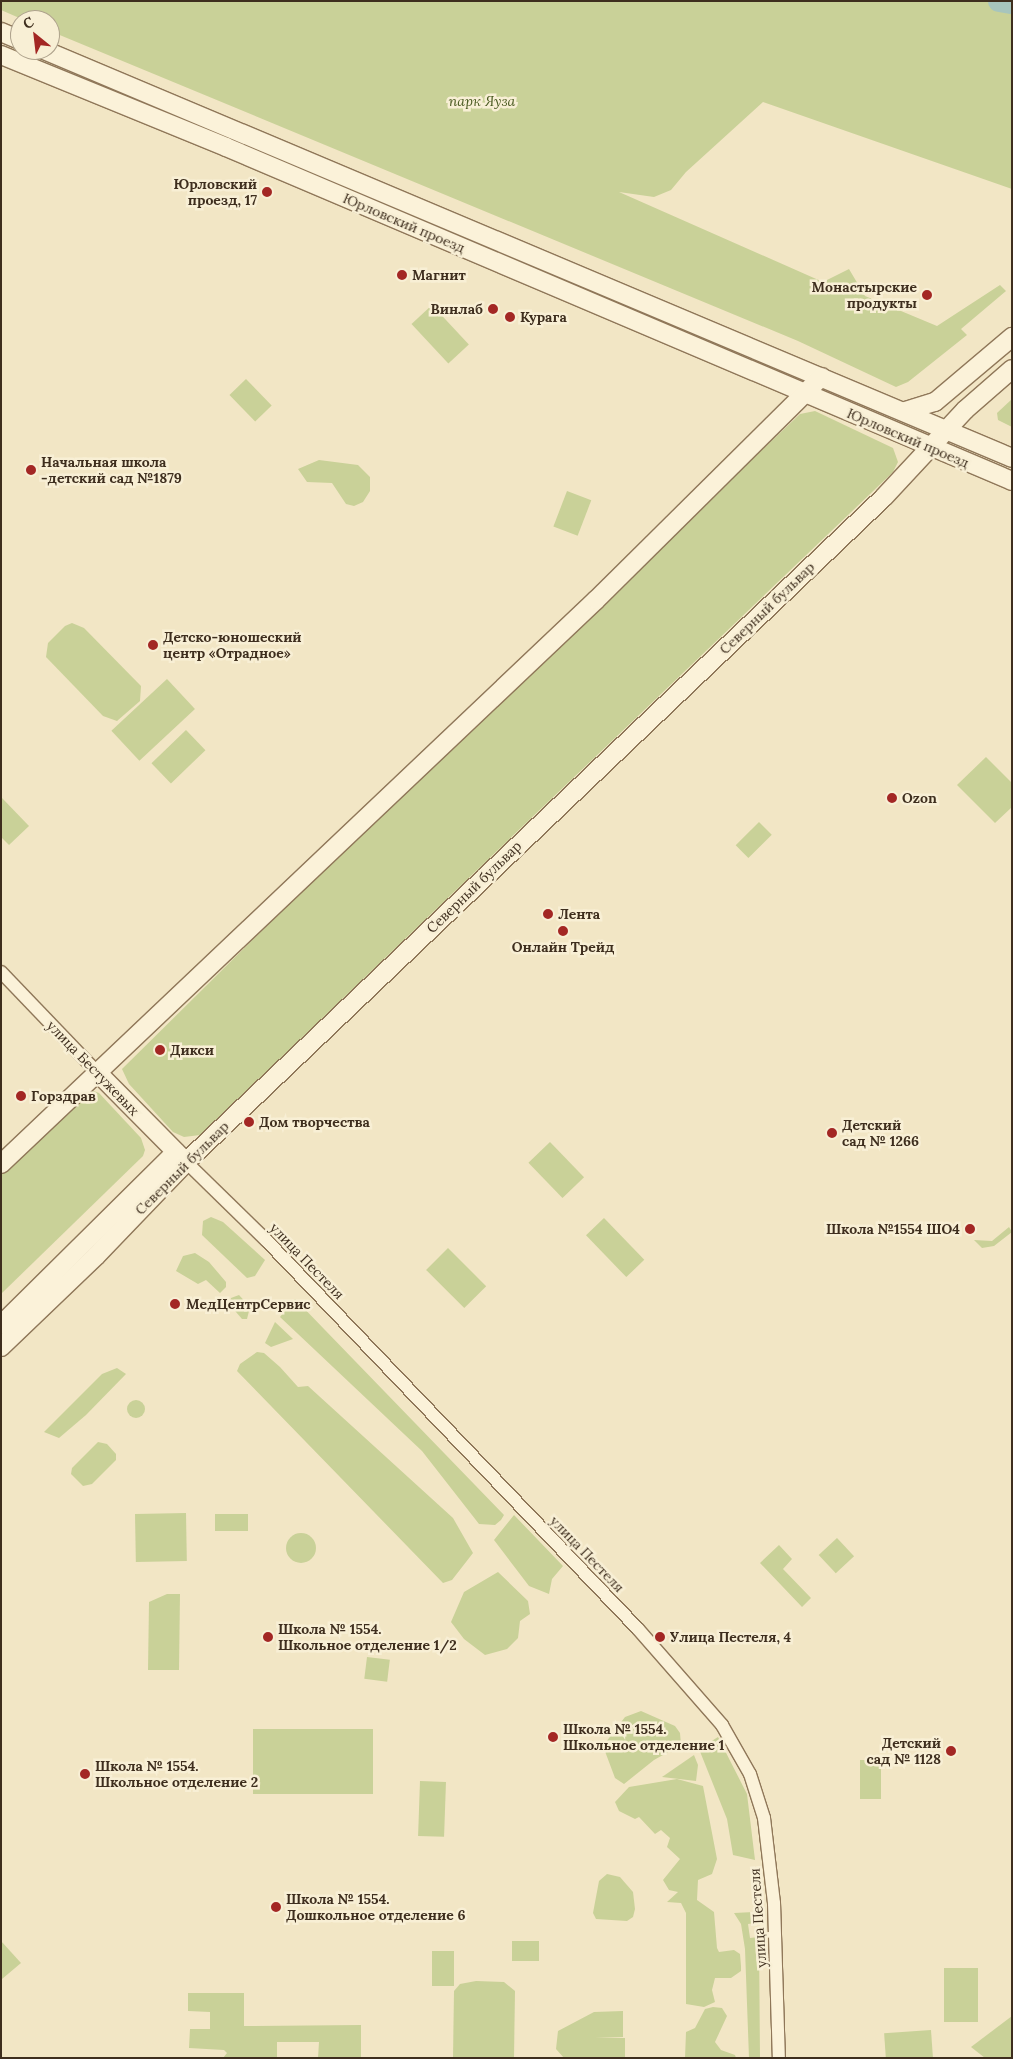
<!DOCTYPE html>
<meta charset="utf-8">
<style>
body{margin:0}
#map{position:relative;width:1013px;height:2059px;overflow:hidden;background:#f2e6c5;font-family:Lora,serif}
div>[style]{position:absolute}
.green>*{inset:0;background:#c9d198;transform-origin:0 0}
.round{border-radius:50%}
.river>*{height:22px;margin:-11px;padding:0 11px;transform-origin:11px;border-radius:11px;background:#a7c5bd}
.roads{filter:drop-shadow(1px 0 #8f7759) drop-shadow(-1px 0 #8f7759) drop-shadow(0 1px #8f7759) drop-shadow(0 -1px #8f7759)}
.minor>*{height:12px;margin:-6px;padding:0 6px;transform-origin:6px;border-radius:6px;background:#fbf2d9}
.secondary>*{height:18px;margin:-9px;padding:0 9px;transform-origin:9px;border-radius:9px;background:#fbf2d9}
.dots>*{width:14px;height:14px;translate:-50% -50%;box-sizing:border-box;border:2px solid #f8efd5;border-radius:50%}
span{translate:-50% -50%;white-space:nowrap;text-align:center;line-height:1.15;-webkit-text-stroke:5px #f8efd5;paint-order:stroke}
.park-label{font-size:14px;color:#4c5c23;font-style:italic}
.poi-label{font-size:14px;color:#3e2e1e;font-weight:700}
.right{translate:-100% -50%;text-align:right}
.left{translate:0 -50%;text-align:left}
.street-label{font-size:14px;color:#3e2e1e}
.frame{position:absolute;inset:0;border:2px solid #3e2e1e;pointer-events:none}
.north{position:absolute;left:10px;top:10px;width:50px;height:50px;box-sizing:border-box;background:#f8efd5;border:1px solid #aea28c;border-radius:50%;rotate:331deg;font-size:14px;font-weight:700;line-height:20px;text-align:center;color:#3e2e1e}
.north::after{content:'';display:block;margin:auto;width:18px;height:22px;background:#a32724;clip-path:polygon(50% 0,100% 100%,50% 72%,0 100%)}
</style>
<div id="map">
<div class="green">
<div style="clip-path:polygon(1px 1px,1012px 1px,1012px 189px,763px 102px,686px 172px,671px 190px,654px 197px,619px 192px,823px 282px,849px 269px,865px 296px,937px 326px,1000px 285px,1006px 291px,961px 329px,967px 335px,908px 382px,896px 387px,798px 341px,50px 31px,50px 20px,24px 20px,1px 10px)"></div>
<div style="left:432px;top:305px;width:54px;height:28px;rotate:47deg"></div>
<div style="left:246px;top:379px;width:37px;height:23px;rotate:46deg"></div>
<div style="clip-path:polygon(1012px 399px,1012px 427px,998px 420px,997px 413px)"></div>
<div style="clip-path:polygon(815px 411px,893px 448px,898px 462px,893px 472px,200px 1135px,184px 1137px,173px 1132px,129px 1084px,122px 1069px,459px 736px,800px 414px)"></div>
<div style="clip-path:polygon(319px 460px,358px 465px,370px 477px,370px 491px,363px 502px,354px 506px,346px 504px,332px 483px,307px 482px,298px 469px)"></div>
<div style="left:567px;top:491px;width:26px;height:38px;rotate:21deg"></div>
<div style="clip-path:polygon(72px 623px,84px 628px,141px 686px,140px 701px,117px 721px,103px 716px,46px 657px,48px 643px,65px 626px)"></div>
<div style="left:167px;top:679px;width:41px;height:76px;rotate:47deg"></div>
<div style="left:186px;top:730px;width:28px;height:48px;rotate:46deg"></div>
<div style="clip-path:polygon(986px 757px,1012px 783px,1012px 807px,995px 823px,957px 785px)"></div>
<div style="clip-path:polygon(2px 798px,29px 826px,9px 845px,1px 837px)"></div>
<div style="left:759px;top:822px;width:18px;height:33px;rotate:45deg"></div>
<div style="clip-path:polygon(91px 1090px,99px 1093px,141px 1138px,145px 1150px,143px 1156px,1px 1294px,1px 1174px)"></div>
<div style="left:550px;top:1142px;width:49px;height:30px;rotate:46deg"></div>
<div style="clip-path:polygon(211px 1217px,223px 1222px,265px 1260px,255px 1276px,247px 1278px,202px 1235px,203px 1221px)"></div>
<div style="left:604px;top:1218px;width:58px;height:25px;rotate:46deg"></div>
<div style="clip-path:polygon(1009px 1227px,1012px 1232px,994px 1246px,982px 1248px,974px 1240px,992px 1241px)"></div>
<div style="left:448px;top:1248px;width:54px;height:31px;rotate:45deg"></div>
<div style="clip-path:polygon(195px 1253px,209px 1262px,226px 1282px,226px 1287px,220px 1293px,206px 1280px,198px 1284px,176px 1271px,183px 1256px)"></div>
<div style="clip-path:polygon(239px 1295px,250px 1307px,247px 1319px,242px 1319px,230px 1305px,231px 1298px)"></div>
<div style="clip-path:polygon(295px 1299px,504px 1515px,501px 1520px,495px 1525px,479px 1524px,422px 1451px,280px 1317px)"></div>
<div style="clip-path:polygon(275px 1322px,293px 1339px,271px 1347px,265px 1343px)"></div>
<div style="clip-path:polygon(257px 1352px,264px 1353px,280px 1367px,298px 1387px,308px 1386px,453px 1518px,473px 1553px,452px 1580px,443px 1583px,237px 1371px,240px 1364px)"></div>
<div style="clip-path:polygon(117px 1368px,126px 1374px,86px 1415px,59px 1438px,44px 1432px,102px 1374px)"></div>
<div class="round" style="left:127px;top:1400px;width:18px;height:18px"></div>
<div style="clip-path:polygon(98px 1442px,107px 1444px,116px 1454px,116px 1460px,92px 1484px,83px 1486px,71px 1474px,72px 1468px)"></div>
<div style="left:186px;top:1513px;width:48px;height:51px;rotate:89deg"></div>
<div style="left:215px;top:1514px;width:33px;height:17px"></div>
<div style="clip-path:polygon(514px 1515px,563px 1566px,552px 1579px,549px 1594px,529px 1586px,494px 1540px)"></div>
<div class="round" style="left:286px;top:1533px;width:30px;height:30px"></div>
<div style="left:837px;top:1538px;width:25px;height:25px;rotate:47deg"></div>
<div style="clip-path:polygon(779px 1545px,792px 1559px,783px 1569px,811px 1598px,802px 1607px,760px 1563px)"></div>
<div style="clip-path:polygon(498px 1572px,528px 1601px,530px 1614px,520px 1621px,518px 1638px,507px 1649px,485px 1655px,464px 1639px,451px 1622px,464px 1592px)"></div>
<div style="clip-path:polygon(167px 1594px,180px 1594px,179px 1670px,148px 1670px,149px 1602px)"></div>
<div style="left:367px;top:1657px;width:23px;height:22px;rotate:7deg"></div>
<div style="clip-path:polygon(641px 1711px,675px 1726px,680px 1733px,681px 1745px,654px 1760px,624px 1784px,615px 1778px,603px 1746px,625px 1717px)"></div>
<div style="left:373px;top:1729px;width:65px;height:120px;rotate:90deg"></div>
<div style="clip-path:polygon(718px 1737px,747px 1794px,755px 1860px,733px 1855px,727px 1819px,699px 1749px)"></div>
<div style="clip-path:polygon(694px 1755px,698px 1765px,696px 1781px,662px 1777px)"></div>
<div style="left:860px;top:1760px;width:21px;height:39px"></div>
<div style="clip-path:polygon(677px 1779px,703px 1786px,717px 1859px,712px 1874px,698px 1880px,697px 1900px,714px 1912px,717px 1948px,719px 1952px,734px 1950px,740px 1954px,741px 1966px,741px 1971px,731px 1978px,715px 1978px,712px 1990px,715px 2002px,704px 2007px,686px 2004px,686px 1913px,681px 1903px,667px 1902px,678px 1892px,669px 1890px,663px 1880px,680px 1859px,667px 1847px,670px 1838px,661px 1830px,655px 1834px,639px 1817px,635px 1819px,619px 1811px,615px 1802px,629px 1787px)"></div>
<div style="left:420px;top:1781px;width:26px;height:55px;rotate:2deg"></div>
<div style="clip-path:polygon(607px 1874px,620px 1877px,633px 1892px,635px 1909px,633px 1917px,627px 1921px,596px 1919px,593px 1913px,599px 1881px)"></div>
<div style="clip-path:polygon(754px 1912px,755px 1923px,748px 1924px,750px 1938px,759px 1937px,760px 2058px,749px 2058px,745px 1949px,741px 1924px,734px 1913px)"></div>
<div style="clip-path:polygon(1px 1941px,21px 1963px,2px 1979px,1px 1978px)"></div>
<div style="left:512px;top:1941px;width:27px;height:20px"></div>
<div style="left:432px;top:1951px;width:22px;height:35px"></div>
<div style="left:944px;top:1968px;width:34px;height:54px"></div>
<div style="clip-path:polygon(476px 1981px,504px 1982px,515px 1991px,514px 2058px,453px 2058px,454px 1991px,460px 1984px)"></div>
<div style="clip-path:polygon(188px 1993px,244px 1993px,244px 2026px,361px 2025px,361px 2058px,318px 2058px,319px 2042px,277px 2042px,277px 2058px,223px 2058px,227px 2053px,224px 2050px,189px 2048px,190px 2029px,210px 2029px,210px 2012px,188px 2011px)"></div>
<div style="clip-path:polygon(713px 2007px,722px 2008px,727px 2016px,715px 2042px,721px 2050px,735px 2055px,736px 2058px,685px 2058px,686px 2032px,695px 2028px,705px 2009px)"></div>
<div style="clip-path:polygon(623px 2011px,623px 2037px,595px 2038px,625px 2038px,625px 2058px,564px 2058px,556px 2049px,558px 2031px,594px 2012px)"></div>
<div style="clip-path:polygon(1012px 2016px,1012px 2058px,985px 2058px,971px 2047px)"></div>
<div style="left:931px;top:2030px;width:28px;height:47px;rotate:86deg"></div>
</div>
<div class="river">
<div style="left:999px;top:1px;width:13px;rotate:9deg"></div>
</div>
<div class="roads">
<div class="minor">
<div style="left:1px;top:972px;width:140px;rotate:46.2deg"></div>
<div style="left:186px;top:1162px;width:112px;rotate:44.3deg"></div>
<div style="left:266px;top:1240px;width:538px;rotate:46.28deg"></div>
<div style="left:638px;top:1629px;width:128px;rotate:48.8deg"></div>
<div style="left:722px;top:1725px;width:56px;rotate:60.3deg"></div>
<div style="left:750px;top:1774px;width:46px;rotate:72.3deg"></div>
<div style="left:764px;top:1818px;width:86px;rotate:83.3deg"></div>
<div style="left:774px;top:1903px;width:155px;rotate:88.2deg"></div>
</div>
<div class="secondary">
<div style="left:1px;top:32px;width:21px;rotate:23deg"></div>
<div style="left:44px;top:50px;width:1050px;rotate:22.85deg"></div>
<div style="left:1px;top:55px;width:243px;rotate:22.2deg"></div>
<div style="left:226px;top:147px;width:854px;rotate:23.02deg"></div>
<div style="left:905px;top:411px;width:31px;rotate:-17deg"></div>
<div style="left:935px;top:402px;width:101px;rotate:-40.2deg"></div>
<div style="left:98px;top:1073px;width:122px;rotate:45.3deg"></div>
<div style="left:1px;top:1164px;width:820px;rotate:-43.47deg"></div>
<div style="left:596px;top:600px;width:317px;rotate:-44.7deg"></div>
<div style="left:1px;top:1325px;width:246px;rotate:-44.7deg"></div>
<div style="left:1px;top:1347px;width:132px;rotate:-43.8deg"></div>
<div style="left:96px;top:1256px;width:130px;rotate:-46.2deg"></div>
<div style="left:186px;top:1162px;width:964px;rotate:-43.61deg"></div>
<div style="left:884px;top:497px;width:119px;rotate:-47deg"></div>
<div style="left:965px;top:410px;width:62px;rotate:-41.1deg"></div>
</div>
</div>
<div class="dots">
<div style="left:267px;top:192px;background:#a32724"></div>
<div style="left:402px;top:275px;background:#a32724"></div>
<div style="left:927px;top:295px;background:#a32724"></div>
<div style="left:493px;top:309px;background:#a32724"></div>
<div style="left:510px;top:317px;background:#a32724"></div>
<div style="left:31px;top:470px;background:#a32724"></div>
<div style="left:153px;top:645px;background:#a32724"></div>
<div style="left:892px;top:798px;background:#a32724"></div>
<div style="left:548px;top:914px;background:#a32724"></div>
<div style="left:563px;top:931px;background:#a32724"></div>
<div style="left:160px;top:1050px;background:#a32724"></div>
<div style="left:21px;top:1096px;background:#a32724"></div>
<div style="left:249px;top:1122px;background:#a32724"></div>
<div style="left:832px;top:1133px;background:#a32724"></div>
<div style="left:970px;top:1229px;background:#a32724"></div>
<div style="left:175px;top:1304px;background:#a32724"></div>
<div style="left:268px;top:1637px;background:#a32724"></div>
<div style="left:660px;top:1637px;background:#a32724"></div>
<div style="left:553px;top:1737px;background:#a32724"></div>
<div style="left:951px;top:1751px;background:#a32724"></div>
<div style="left:85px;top:1774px;background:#a32724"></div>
<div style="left:276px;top:1907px;background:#a32724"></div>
</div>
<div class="park-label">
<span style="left:482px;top:101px">парк Яуза</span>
</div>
<div class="poi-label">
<span class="right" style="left:257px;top:192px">Юрловский<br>проезд, 17</span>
<span class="left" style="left:412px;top:275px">Магнит</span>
<span class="right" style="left:917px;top:295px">Монастырские<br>продукты</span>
<span class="right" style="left:483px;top:309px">Винлаб</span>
<span class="left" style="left:520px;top:317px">Курага</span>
<span class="left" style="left:41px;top:470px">Начальная школа<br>-детский сад №1879</span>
<span class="left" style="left:163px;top:645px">Детско-юношеский<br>центр «Отрадное»</span>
<span class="left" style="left:902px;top:798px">Ozon</span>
<span class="left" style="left:558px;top:914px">Лента</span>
<span style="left:563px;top:947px">Онлайн Трейд</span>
<span class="left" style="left:170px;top:1050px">Дикси</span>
<span class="left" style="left:31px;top:1096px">Горздрав</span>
<span class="left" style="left:259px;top:1122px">Дом творчества</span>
<span class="left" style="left:842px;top:1133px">Детский<br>сад № 1266</span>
<span class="right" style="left:960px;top:1229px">Школа №1554 ШО4</span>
<span class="left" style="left:186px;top:1304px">МедЦентрСервис</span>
<span class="left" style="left:278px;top:1637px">Школа № 1554.<br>Школьное отделение 1/2</span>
<span class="left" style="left:670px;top:1637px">Улица Пестеля, 4</span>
<span class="left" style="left:563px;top:1737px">Школа № 1554.<br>Школьное отделение 1</span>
<span class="right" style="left:941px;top:1751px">Детский<br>сад № 1128</span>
<span class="left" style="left:95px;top:1774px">Школа № 1554.<br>Школьное отделение 2</span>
<span class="left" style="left:286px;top:1907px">Школа № 1554.<br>Дошкольное отделение 6</span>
</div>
<div class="street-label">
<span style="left:404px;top:223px;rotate:23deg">Юрловский проезд</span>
<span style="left:908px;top:438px;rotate:23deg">Юрловский проезд</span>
<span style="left:767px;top:608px;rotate:-44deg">Северный бульвар</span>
<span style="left:474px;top:887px;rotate:-44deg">Северный бульвар</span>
<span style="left:93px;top:1068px;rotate:46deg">улица Бестужевых</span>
<span style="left:182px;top:1168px;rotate:-45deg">Северный бульвар</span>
<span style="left:307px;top:1261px;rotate:46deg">улица Пестеля</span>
<span style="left:587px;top:1554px;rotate:46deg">улица Пестеля</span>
<span style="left:758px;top:1918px;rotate:-94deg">улица Пестеля</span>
</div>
<div class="frame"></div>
<div class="north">С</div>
</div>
